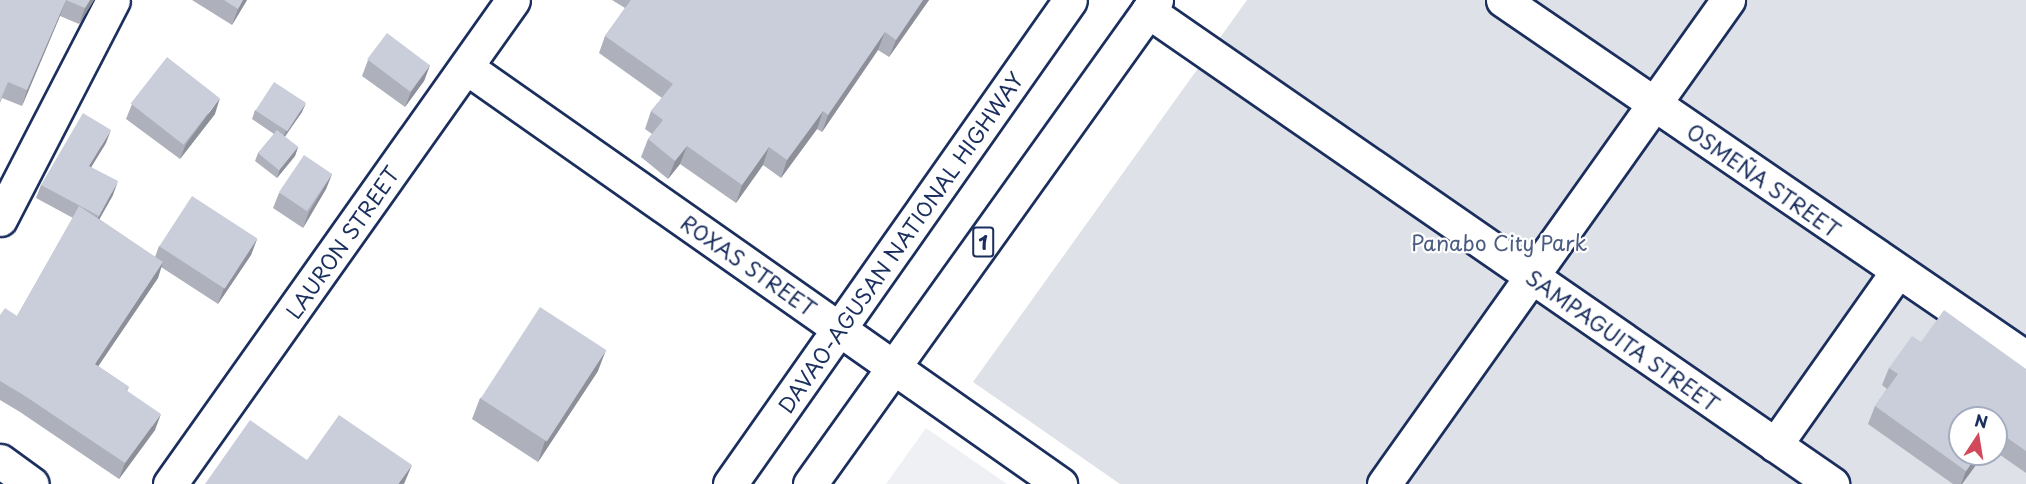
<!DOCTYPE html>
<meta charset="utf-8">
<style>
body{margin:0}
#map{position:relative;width:2026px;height:484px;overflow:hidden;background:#fff;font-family:"Playpen Sans",sans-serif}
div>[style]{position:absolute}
.built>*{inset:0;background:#eff0f4}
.green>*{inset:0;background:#dee1e7}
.roads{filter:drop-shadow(2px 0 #1b2f5e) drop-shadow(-2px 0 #1b2f5e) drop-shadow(0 2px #1b2f5e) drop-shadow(0 -2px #1b2f5e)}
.street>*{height:33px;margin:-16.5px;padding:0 16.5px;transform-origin:16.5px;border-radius:16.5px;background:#fff}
.secondary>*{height:33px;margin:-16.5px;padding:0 16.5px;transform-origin:16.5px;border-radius:16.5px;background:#fff}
.highway>*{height:33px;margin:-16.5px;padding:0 16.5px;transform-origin:16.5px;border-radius:16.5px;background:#fff}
.wall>*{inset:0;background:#aeb1bb}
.shaded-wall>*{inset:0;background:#8d9099}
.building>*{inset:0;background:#caceda;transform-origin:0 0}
span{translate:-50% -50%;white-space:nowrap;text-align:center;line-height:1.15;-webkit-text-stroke:4.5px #fff;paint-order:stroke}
.shield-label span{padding:2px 4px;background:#fff;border:2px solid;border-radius:4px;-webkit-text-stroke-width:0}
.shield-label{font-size:20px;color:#1b2f5e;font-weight:700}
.street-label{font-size:21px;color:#1b2f5e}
.park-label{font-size:21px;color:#4c5c80}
.north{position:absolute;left:1948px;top:406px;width:60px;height:60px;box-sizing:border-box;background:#fff;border:2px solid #a4acbf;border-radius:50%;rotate:12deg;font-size:16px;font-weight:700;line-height:24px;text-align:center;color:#1b2f5e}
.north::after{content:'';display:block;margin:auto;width:21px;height:27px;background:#d1495b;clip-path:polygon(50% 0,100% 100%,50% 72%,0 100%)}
</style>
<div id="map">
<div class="built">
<div style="clip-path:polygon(926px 428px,1007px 484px,886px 484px)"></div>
</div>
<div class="green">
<div style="clip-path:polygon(evenodd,1247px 0,2026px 0,2026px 484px,1120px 484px,973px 382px,1247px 0,1960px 418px,1996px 418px,1996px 454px,1960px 454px,1960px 418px)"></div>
</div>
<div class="roads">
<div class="street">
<div style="left:1503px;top:0;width:634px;rotate:34.39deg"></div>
<div style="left:1148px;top:11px;width:832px;rotate:34.66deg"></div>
<div style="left:0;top:219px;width:246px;rotate:-62.7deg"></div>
<div style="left:1775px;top:445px;width:212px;rotate:-54.8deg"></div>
<div style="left:0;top:461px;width:39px;rotate:36deg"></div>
<div style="left:1384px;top:484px;width:594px;rotate:-54.6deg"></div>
</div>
<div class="secondary">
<div style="left:466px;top:67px;width:726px;rotate:35.07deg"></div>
<div style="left:170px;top:484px;width:593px;rotate:-54.68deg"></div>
</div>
<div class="highway">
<div style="left:730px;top:484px;width:591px;rotate:-54.91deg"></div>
<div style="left:810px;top:484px;width:595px;rotate:-54.44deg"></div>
</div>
</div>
<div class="wall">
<div style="clip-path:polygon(0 0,94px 0,79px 24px,60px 16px,22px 106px,2px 98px,0 103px)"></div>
<div style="clip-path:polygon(192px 0,247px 0,232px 25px)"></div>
<div style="clip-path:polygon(612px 0,929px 0,889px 57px,878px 50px,822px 132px,817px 129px,781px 178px,763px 165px,736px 203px,680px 164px,668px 179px,641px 157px,648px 139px,652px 134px,645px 129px,651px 111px,662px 98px,599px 53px,605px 36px,625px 8px)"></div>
<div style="clip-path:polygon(368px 60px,430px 65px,424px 81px,405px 107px,362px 76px)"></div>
<div style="clip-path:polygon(132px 104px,215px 114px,180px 159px,126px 119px)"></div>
<div style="clip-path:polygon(255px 110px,302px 112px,285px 137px,298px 147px,295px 156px,277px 178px,255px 161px,258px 153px,274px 134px,252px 119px)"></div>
<div style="clip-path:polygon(106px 143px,91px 167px,113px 195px,99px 219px,155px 257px,159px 246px,257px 239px,251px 255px,218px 304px,161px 267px,158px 278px,98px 366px,129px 387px,127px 391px,155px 430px,119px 479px,20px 412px,0 400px,0 315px,17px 316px,73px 218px,36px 198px,41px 185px)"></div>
<div style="clip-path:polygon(332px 174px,326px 189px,303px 228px,273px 208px,279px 193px)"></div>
<div style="clip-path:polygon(1921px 342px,2026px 369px,2026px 473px,1996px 452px,1996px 418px,1960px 454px,1984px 454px,1962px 484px,1953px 484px,1868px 424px,1875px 406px,1887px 389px,1882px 385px,1889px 368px)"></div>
<div style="clip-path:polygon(598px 371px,538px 462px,472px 419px,480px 398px)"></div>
</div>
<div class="shaded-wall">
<div style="clip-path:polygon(66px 0,60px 16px,22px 106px,27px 90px)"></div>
<div style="clip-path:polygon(90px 0,94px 0,79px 24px,85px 8px)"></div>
<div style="clip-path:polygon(243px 0,247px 0,232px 25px,238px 9px)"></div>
<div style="clip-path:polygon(923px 0,929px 0,889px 57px,896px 40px)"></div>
<div style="clip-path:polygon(885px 32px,878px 50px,822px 132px,828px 115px)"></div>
<div style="clip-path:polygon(430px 65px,424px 81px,405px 107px,411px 92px)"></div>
<div style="clip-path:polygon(220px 98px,215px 114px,180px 159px,186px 144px)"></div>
<div style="clip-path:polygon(306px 103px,302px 112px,282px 140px,286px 131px)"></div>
<div style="clip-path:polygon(823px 111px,817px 129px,781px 178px,787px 160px)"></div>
<div style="clip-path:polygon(111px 130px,106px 143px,84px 179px,89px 166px)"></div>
<div style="clip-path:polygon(687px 146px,680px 164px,668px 179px,675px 161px)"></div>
<div style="clip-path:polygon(298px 147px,295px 156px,277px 178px,280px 169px)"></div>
<div style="clip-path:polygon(769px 147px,763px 165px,736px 203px,742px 185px)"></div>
<div style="clip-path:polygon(332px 174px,326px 189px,303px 228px,309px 212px)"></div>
<div style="clip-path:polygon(118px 181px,113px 195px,94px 229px,99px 216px)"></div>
<div style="clip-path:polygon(257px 239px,251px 255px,218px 304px,224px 288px)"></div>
<div style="clip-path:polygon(163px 262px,158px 278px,89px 380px,95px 364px)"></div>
<div style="clip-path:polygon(606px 350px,598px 371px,538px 462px,545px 441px)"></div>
<div style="clip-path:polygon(161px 414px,155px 430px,119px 479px,125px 463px)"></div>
<div style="clip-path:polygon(1978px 454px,1984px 454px,1962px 484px,1961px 484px,1966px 471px)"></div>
<div style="clip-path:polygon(412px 465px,404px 484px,398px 484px)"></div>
</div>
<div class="building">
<div style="clip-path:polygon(0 0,66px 0,27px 90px,8px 82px,0 101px)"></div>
<div style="clip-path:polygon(66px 0,90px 0,85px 8px)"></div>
<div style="clip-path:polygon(224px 0,243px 0,238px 9px)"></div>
<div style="clip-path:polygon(631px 0,923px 0,896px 40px,885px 32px,828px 115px,823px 111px,787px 160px,769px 147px,742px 185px,687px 146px,675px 161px,648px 139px,663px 120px,651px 111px,673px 84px,605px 36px)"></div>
<div style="left:387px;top:33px;width:54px;height:33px;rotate:37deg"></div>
<div style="left:167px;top:57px;width:67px;height:59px;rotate:38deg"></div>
<div style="left:274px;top:82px;width:38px;height:34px;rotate:33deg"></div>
<div style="clip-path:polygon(83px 113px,111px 130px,89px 166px,118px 181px,99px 216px,41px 185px)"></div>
<div style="left:277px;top:130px;width:27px;height:30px;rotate:39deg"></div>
<div style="left:304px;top:155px;width:34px;height:45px;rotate:34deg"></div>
<div style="left:192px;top:196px;width:78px;height:60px;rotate:33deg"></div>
<div style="clip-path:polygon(79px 206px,163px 262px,95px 364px,129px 387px,126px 390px,161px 414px,125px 463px,25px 396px,0 381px,0 315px,5px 308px,17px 316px)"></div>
<div style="left:540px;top:307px;width:79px;height:109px;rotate:33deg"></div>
<div style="clip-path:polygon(1944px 310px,2026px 369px,2026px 451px,1996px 430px,1996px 418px,1960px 418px,1960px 454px,1978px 454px,1966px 471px,1875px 406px,1898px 374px,1889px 368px,1912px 336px,1921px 342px)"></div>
<div style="clip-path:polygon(339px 415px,412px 465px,398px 484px,205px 484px,250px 420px,307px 460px)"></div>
</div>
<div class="shield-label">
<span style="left:983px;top:242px">1</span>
</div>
<div class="street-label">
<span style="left:1764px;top:180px;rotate:35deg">OSMEÑA STREET</span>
<span style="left:342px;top:242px;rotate:-55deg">LAURON STREET</span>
<span style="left:900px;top:242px;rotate:-55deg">DAVAO-AGUSAN NATIONAL HIGHWAY</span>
<span style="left:749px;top:265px;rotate:35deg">ROXAS STREET</span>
<span style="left:1623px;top:340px;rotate:35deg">SAMPAGUITA STREET</span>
</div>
<div class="park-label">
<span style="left:1499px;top:242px">Panabo City Park</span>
</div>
<div class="north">N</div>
</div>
